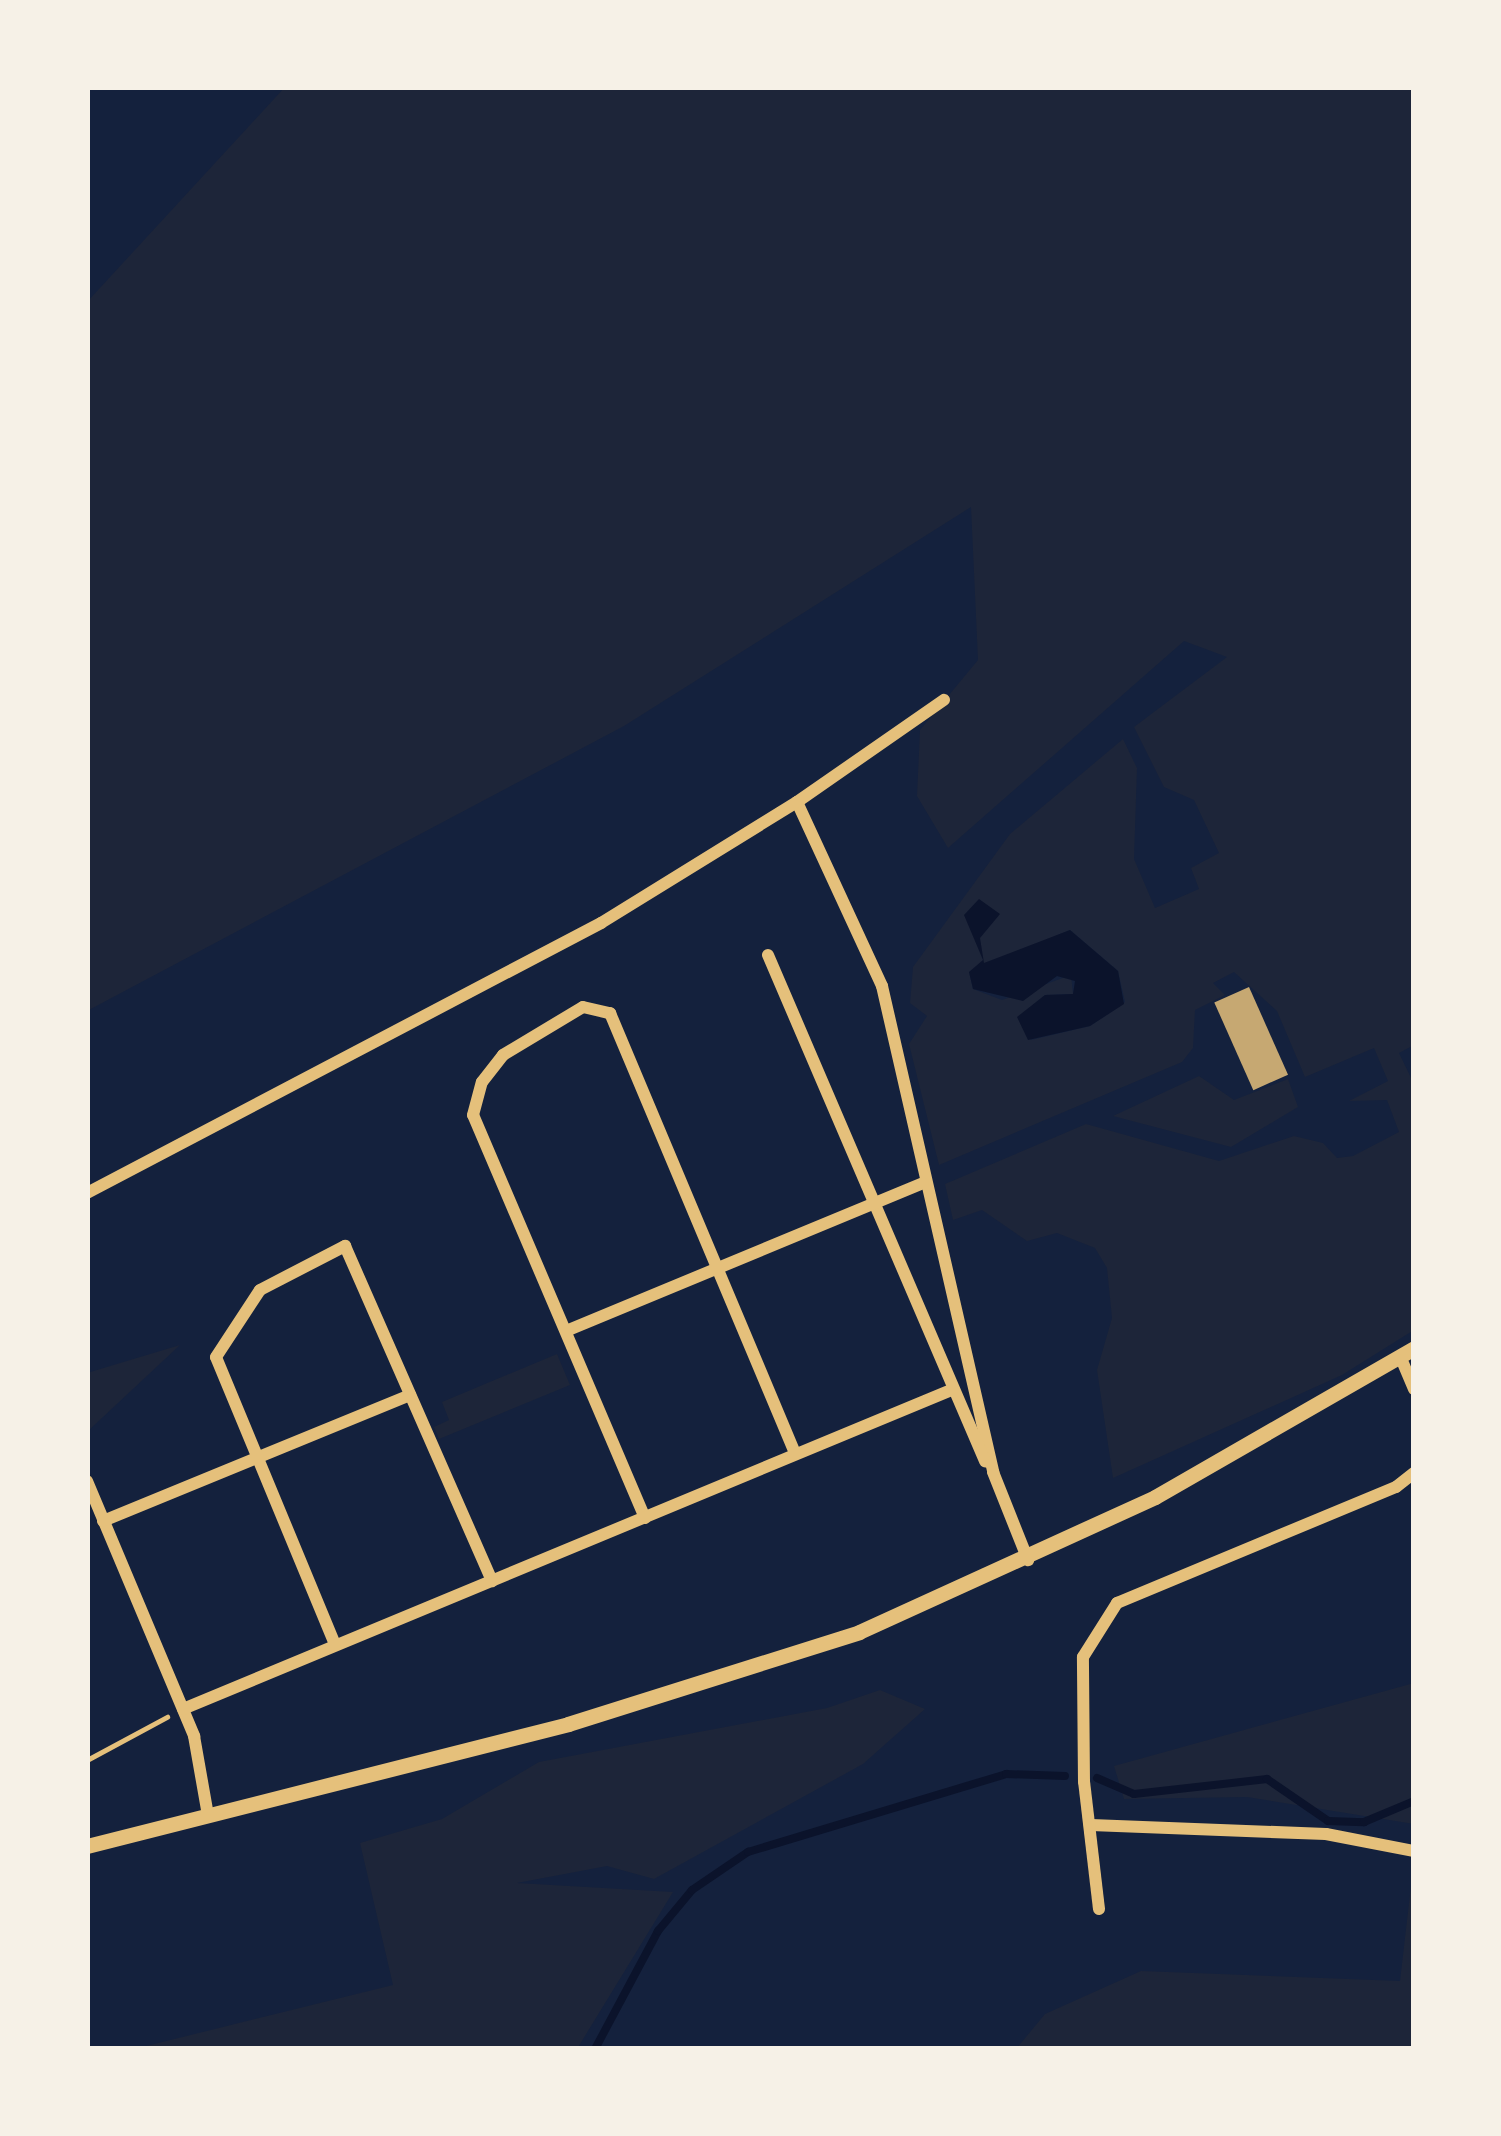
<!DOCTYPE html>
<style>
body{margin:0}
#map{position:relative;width:1501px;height:2136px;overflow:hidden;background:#14213d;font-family:"Varela Round",sans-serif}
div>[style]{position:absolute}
.green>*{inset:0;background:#1d2539}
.water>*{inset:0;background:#0b132b}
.stream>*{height:8px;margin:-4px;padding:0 4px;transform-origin:4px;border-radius:4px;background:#0b132b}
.building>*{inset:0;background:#c6a872;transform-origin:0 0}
.path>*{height:4.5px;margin:-2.25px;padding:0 2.25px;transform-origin:2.25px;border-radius:2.25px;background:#e5c07b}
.minor>*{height:12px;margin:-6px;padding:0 6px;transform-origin:6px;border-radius:6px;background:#e5c07b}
.tertiary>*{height:15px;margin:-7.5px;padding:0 7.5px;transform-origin:7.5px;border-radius:7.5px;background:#e5c07b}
span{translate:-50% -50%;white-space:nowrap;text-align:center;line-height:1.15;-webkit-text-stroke:9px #f6f1e7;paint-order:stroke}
.frame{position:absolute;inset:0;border:90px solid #f6f1e7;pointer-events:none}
</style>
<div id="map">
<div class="green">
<div style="clip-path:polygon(evenodd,285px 87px,1414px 87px,1414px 1045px,1399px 1053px,1414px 1084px,1414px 1330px,1342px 1375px,1113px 1478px,1097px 1370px,1112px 1318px,1107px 1268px,1095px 1248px,1057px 1233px,1027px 1241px,982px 1210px,953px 1220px,945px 1184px,1086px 1124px,1219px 1161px,1294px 1136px,1323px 1143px,1337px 1158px,1353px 1156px,1399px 1132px,1387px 1100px,1349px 1101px,1388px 1081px,1374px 1048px,1305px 1077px,1277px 1011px,1234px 972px,1213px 983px,1225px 995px,1195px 1010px,1193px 1048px,1182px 1062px,939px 1165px,909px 1044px,927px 1016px,910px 1003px,913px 967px,1010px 834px,1123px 739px,1137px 768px,1134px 859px,1155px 908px,1199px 889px,1191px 868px,1219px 853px,1194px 800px,1164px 787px,1134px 727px,1227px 657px,1184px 641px,948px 848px,917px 796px,920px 730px,978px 660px,971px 507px,624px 726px,87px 1011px,87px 302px,285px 87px,1070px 930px,1118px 971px,1125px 1002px,1090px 1026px,1031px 1040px,1020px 1016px,1045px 995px,1073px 994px,1071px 975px,1002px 1000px,973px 989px,969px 972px,1070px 930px)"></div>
<div style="clip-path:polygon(1199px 1076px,1234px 1100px,1288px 1079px,1298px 1107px,1231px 1147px,1113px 1116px)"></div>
<div style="clip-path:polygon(180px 1345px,87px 1432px,87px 1373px)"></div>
<div style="clip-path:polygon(557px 1354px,570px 1385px,439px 1439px,434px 1427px,449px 1420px,442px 1402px)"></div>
<div style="clip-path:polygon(1414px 1683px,1414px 1824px,1247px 1797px,1124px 1799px,1114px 1766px)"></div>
<div style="clip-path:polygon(880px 1690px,925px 1709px,863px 1764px,654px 1879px,607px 1866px,517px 1883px,673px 1892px,577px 2049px,134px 2049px,393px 1985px,360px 1843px,442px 1819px,539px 1762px,827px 1708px)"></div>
<div style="clip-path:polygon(1414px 1860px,1414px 2049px,1016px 2049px,1045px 2014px,1141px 1971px,1400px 1981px)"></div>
</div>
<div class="water">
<div style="clip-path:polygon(979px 899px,1000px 914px,980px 938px,984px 963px,1070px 930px,1118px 971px,1124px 1004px,1090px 1026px,1028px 1040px,1017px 1017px,1045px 995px,1073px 994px,1075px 981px,1057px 976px,1023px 1001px,973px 989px,969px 972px,983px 960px,964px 915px)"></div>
</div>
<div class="stream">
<div style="left:1097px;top:1778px;width:40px;rotate:23.4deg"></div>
<div style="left:1134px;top:1794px;width:134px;rotate:-6.4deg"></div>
<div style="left:1267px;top:1779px;width:74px;rotate:34.5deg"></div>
<div style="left:1328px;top:1821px;width:36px;rotate:2deg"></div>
<div style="left:1364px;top:1822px;width:54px;rotate:-22.8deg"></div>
<div style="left:595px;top:2049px;width:134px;rotate:-61.9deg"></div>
<div style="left:658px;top:1931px;width:53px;rotate:-50.3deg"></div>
<div style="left:692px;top:1890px;width:68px;rotate:-34.2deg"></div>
<div style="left:748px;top:1852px;width:270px;rotate:-16.8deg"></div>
<div style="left:1006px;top:1774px;width:59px;rotate:1.9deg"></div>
</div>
<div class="building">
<div style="left:1249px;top:987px;width:96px;height:38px;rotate:66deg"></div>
</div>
<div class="path">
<div style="left:87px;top:1760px;width:91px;rotate:-28.3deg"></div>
</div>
<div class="minor">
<div style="left:797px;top:802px;width:203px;rotate:65.2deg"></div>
<div style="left:882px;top:986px;width:499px;rotate:77.1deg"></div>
<div style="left:993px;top:1472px;width:95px;rotate:68.3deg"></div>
<div style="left:768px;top:955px;width:551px;rotate:66.79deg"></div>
<div style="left:87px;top:1193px;width:581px;rotate:-27.71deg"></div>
<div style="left:601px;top:923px;width:230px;rotate:-31.7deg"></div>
<div style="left:797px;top:802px;width:179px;rotate:-34.8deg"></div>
<div style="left:566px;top:1331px;width:386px;rotate:-22.5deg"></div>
<div style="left:1400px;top:1356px;width:36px;rotate:67deg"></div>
<div style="left:87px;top:1481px;width:277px;rotate:67.2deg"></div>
<div style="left:194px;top:1736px;width:80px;rotate:80deg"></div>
<div style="left:645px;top:1518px;width:438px;rotate:-113.1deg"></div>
<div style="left:473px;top:1115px;width:34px;rotate:-75deg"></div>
<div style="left:482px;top:1082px;width:34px;rotate:-52deg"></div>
<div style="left:503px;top:1055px;width:93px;rotate:-31deg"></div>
<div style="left:583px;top:1007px;width:28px;rotate:13deg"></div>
<div style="left:610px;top:1013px;width:477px;rotate:67.2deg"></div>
<div style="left:103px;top:1521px;width:332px;rotate:-22.3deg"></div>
<div style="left:334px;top:1642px;width:308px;rotate:-112.5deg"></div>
<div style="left:216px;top:1357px;width:80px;rotate:-56.7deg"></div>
<div style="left:260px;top:1290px;width:96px;rotate:-27.4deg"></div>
<div style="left:345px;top:1246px;width:366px;rotate:66.3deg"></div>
<div style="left:183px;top:1709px;width:829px;rotate:-22.55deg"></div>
<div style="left:1091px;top:1825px;width:235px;rotate:2.2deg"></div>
<div style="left:1326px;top:1834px;width:90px;rotate:10.9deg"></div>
<div style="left:1099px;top:1909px;width:128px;rotate:-96.7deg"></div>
<div style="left:1084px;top:1782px;width:125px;rotate:-90.5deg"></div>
<div style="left:1083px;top:1657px;width:64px;rotate:-57.8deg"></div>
<div style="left:1117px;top:1603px;width:302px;rotate:-22.6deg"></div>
<div style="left:1396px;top:1487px;width:23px;rotate:-38deg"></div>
</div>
<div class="tertiary">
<div style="left:87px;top:1846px;width:496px;rotate:-14.2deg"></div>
<div style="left:568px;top:1724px;width:305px;rotate:-17.5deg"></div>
<div style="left:859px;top:1632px;width:325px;rotate:-24.5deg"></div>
<div style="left:1155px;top:1497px;width:299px;rotate:-29.9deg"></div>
</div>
<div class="frame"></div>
</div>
